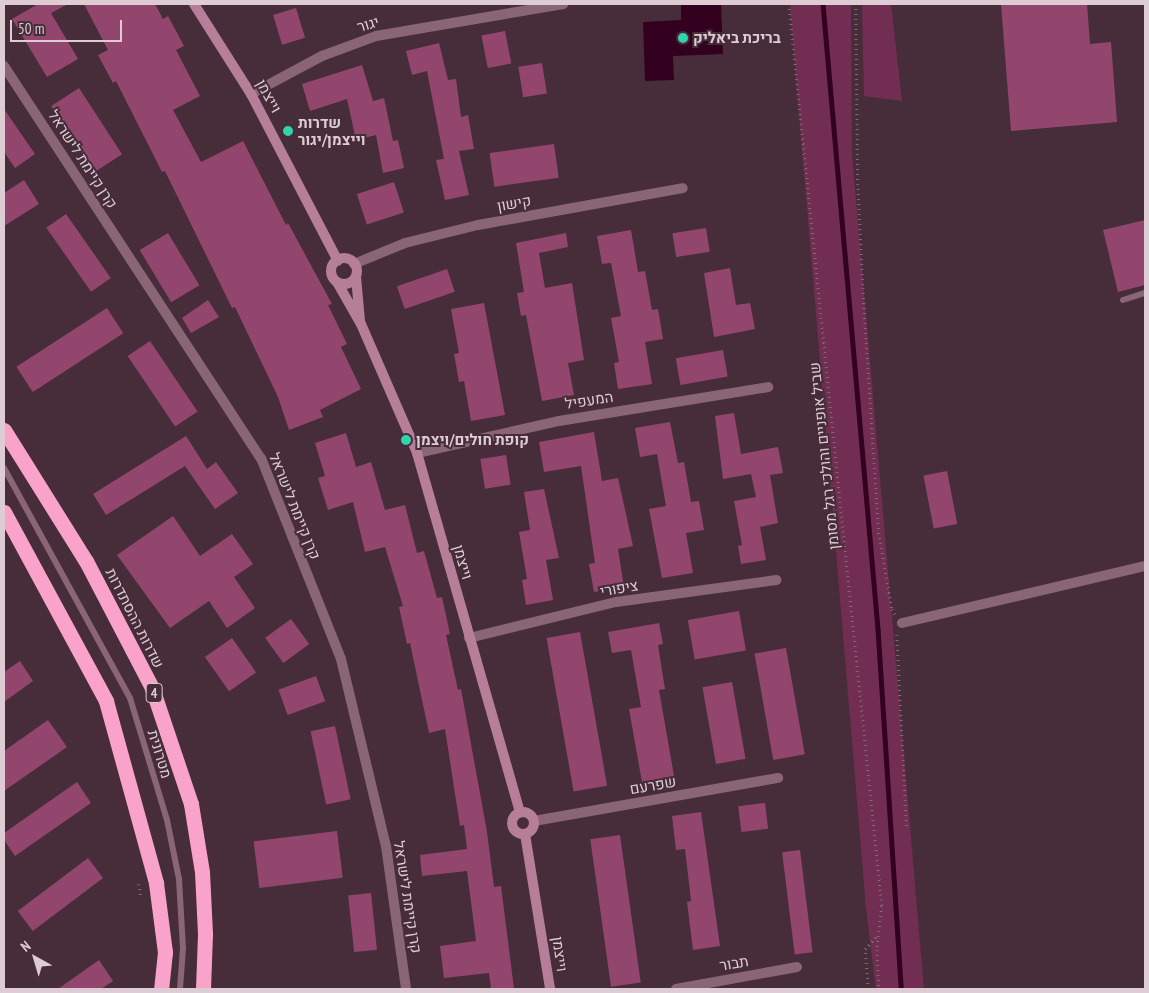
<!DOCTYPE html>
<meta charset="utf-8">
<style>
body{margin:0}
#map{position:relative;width:1149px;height:993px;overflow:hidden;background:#472d39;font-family:"PT Sans Narrow",Heebo,sans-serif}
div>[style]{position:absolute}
.green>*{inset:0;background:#722e52}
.water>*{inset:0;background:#34001f}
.stream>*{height:4.5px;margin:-2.25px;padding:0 2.25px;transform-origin:2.25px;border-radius:2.25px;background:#34001f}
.building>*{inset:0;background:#93466d;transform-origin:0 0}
.path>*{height:2.5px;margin-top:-1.25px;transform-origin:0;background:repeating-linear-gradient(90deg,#806974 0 1px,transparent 0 5px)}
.lane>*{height:6px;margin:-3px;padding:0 3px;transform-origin:3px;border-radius:3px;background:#896575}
.street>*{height:10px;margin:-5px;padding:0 5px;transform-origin:5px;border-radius:5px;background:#896575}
.secondary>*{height:10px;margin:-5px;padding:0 5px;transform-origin:5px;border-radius:5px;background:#b67e98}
.secondary>.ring{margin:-5px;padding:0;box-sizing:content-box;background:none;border:10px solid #b67e98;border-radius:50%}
.highway>*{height:15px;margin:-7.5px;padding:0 7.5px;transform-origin:7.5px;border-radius:7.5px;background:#f9a3cb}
.dots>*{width:14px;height:14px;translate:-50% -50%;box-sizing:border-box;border:2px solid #472d39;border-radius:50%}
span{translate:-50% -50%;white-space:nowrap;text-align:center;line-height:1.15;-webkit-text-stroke:4px #472d39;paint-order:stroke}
.shield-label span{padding:1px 4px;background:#472d39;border:1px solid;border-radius:4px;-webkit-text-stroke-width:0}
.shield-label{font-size:14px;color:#deccd4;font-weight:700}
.street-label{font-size:15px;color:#deccd4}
.poi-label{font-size:15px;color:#deccd4;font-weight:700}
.left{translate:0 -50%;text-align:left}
.frame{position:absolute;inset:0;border:5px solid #deccd4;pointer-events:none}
.north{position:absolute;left:10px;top:933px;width:50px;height:50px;-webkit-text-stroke:4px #472d39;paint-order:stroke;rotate:321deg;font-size:14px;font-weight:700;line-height:20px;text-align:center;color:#deccd4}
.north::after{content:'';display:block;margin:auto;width:18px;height:22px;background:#deccd4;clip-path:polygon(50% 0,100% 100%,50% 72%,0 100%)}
.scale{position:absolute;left:10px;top:20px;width:112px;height:22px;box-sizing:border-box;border:2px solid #deccd4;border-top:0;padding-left:6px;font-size:15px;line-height:18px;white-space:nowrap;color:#deccd4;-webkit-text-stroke:4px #472d39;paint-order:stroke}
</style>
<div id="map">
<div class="green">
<div style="clip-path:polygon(790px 4px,851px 4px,852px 154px,924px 989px,876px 989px,866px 908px)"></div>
<div style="clip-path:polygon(862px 4px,891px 4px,902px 101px,864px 96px)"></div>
</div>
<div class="water">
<div style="clip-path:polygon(681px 4px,721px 4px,723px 54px,673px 56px,674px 80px,645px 81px,643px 22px,681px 20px)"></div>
</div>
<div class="stream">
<div style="left:823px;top:4px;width:627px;rotate:84.97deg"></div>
<div style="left:878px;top:629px;width:361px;rotate:86.3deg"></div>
</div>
<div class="building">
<div style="clip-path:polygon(38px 4px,68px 4px,51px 13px,78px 59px,47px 77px,12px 19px)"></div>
<div style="clip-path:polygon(84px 4px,155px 4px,163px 19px,168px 16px,184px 46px,176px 50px,200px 96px,173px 110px,201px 162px,243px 141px,286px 225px,288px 223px,332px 304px,328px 305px,347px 344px,341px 347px,361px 389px,320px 410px,323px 417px,289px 430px,278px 397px,235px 307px,232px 308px,165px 171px,162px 172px,116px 81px,113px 83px,98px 55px,108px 50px)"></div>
<div style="clip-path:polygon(1001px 4px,1087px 4px,1090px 44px,1111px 42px,1117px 122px,1011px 131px)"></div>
<div style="left:296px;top:8px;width:31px;height:24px;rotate:73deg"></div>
<div style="left:505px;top:31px;width:33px;height:24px;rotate:79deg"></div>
<div style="clip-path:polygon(439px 43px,448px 80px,456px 79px,461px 117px,468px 115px,474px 149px,459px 151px,469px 195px,445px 200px,436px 160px,444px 159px,427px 71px,412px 75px,406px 51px)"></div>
<div style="left:542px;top:63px;width:31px;height:24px;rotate:81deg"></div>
<div style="clip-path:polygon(362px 65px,373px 101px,384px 98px,393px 141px,398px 140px,404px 168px,383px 173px,376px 135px,356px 140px,347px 99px,310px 111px,302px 84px)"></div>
<div style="left:79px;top:88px;width:79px;height:33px;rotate:57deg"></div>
<div style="clip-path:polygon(4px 109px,35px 154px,15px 168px,4px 152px)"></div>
<div style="left:554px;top:144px;width:34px;height:65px;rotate:82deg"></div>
<div style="clip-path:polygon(24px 180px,39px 204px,4px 226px,4px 193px)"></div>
<div style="left:394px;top:182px;width:32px;height:39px;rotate:72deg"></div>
<div style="left:66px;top:214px;width:78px;height:24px;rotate:55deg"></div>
<div style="clip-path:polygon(1145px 220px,1145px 285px,1118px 292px,1103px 230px)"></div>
<div style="left:706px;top:228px;width:24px;height:34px;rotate:81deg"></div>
<div style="clip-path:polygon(631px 230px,638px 272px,645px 271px,652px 310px,658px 309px,663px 339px,645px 342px,652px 384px,618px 389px,614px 363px,619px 362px,611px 318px,621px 316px,611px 263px,602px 264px,597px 236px)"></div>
<div style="left:168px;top:233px;width:61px;height:33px;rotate:59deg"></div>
<div style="clip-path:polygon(566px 233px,568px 247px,539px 253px,545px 288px,572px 283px,584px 360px,568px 363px,574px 395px,542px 401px,526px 315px,521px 316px,517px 293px,524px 292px,516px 243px)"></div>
<div style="clip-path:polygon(730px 268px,736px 305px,750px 303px,755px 329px,714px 337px,704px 273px)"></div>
<div style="left:447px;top:269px;width:24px;height:53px;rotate:71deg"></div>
<div style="clip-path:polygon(208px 300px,219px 317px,191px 333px,182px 318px)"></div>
<div style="clip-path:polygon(484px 303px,505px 415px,471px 421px,464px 381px,459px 382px,454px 354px,459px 353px,451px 309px)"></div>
<div style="left:107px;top:308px;width:30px;height:108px;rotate:57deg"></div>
<div style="left:150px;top:341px;width:85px;height:27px;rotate:56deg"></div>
<div style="left:723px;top:350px;width:27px;height:48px;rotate:80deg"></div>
<div style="clip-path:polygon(734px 413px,741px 454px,778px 447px,783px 473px,770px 475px,778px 523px,760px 527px,766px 560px,741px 564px,738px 546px,742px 545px,734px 501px,756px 497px,751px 474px,723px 479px,715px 416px)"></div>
<div style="clip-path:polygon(670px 422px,678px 463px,684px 462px,691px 502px,699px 501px,704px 530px,686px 533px,693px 573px,662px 578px,649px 509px,666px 506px,657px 454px,640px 457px,635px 428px)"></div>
<div style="clip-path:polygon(594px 432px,602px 481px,618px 478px,633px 546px,618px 549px,624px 587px,594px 592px,589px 564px,595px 563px,581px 466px,544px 472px,539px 442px)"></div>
<div style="clip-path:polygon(346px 433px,356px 467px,371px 462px,385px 510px,405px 505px,417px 553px,424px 551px,437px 598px,442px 597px,450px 634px,446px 635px,458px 690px,461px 689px,487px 832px,494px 887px,501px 886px,514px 989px,491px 989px,489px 973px,444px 978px,440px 946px,476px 941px,467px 871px,422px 876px,420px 855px,467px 849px,464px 825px,460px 826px,445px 729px,429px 733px,410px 643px,407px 644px,399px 607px,403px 606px,385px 547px,365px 552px,353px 502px,328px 510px,318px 478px,325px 476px,315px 443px)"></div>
<div style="clip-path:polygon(186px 436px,207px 469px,216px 462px,238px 493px,215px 509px,185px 466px,106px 515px,93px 494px)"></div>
<div style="left:506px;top:455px;width:30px;height:26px;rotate:81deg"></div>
<div style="left:947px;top:471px;width:54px;height:24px;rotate:79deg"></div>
<div style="clip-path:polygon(544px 489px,559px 558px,546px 560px,553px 600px,526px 605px,522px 580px,527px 579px,519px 532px,530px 530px,524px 492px)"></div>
<div style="clip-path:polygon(173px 516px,200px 556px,232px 534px,253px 564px,234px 577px,255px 608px,227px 628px,209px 601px,170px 628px,117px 555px)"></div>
<div style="left:739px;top:611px;width:40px;height:52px;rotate:80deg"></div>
<div style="left:291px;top:619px;width:31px;height:32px;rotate:54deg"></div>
<div style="clip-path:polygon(659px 623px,663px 644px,658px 645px,665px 689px,659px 690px,674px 776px,642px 782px,629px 709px,641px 707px,631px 650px,612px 653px,608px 632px)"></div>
<div style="left:580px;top:632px;width:156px;height:34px;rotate:80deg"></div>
<div style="left:232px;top:638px;width:42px;height:33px;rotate:55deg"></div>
<div style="left:786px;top:648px;width:108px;height:32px;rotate:80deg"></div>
<div style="clip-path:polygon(20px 661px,33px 681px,4px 702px,4px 672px)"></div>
<div style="left:316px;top:676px;width:27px;height:40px;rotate:70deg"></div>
<div style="left:732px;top:682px;width:78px;height:30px;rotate:80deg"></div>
<div style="clip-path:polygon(48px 720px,67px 747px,4px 791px,4px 751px)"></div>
<div style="left:335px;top:726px;width:75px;height:25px;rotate:78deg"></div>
<div style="clip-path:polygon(77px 782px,91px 803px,15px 856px,4px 840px,4px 833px)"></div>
<div style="left:765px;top:803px;width:26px;height:27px;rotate:83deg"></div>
<div style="clip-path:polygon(701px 812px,720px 946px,693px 950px,687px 902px,691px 901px,685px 849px,676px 850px,672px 816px)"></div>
<div style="left:337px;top:831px;width:47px;height:84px;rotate:83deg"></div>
<div style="left:620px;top:835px;width:149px;height:30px;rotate:82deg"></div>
<div style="left:800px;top:850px;width:103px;height:18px;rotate:83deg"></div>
<div style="left:88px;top:858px;width:25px;height:88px;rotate:53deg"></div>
<div style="left:371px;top:893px;width:57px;height:23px;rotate:84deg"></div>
<div style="clip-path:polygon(99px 960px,113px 981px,101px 989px,58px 989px)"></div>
</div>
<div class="path">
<div style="left:789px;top:4px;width:907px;rotate:84.11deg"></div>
<div style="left:882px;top:906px;width:44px;rotate:96.5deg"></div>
<div style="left:877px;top:950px;width:39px;rotate:87deg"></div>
<div style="left:856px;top:4px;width:180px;rotate:89.4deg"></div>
<div style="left:858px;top:184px;width:104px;rotate:87.2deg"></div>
<div style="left:863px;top:288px;width:246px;rotate:86.3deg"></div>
<div style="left:879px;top:533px;width:77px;rotate:80.3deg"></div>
<div style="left:892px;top:609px;width:6px;rotate:59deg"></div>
<div style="left:897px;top:635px;width:195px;rotate:87.1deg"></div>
<div style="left:139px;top:884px;width:12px;rotate:81deg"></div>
<div style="left:868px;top:989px;width:40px;rotate:-94.3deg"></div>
<div style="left:865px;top:949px;width:19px;rotate:-47deg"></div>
</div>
<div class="lane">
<div style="left:1123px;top:300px;width:23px;rotate:-18deg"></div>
<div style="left:4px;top:468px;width:262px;rotate:61.3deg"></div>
<div style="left:130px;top:698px;width:127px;rotate:73.1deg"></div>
<div style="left:167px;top:820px;width:60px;rotate:78.5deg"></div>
<div style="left:179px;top:879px;width:69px;rotate:86.7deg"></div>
<div style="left:183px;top:948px;width:41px;rotate:94.2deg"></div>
</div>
<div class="street">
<div style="left:4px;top:66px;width:469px;rotate:56.8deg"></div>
<div style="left:261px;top:458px;width:216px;rotate:68.3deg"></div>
<div style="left:341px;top:659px;width:192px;rotate:76.5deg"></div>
<div style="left:386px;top:846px;width:144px;rotate:82deg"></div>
<div style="left:251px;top:94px;width:81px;rotate:-28.2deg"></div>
<div style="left:322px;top:56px;width:58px;rotate:-20.3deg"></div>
<div style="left:376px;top:36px;width:190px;rotate:-9.7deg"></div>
<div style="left:354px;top:264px;width:55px;rotate:-22.4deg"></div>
<div style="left:405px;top:243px;width:75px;rotate:-13.9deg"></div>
<div style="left:478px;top:225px;width:208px;rotate:-10.2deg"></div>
<div style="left:417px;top:453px;width:146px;rotate:-12.7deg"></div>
<div style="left:559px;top:421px;width:212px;rotate:-9.2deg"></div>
<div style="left:902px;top:623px;width:250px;rotate:-13.2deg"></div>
<div style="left:469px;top:638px;width:151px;rotate:-13.8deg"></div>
<div style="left:616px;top:602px;width:162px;rotate:-7.8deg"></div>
<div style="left:534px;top:821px;width:248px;rotate:-10deg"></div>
<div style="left:676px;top:989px;width:123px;rotate:-10.3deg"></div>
</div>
<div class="secondary">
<div style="left:194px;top:4px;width:107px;rotate:57.7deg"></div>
<div style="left:251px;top:94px;width:188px;rotate:62.5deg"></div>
<div class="ring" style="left:331px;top:258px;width:16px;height:16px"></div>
<div style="left:356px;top:277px;width:44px;rotate:84.8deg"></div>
<div style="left:337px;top:282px;width:48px;rotate:60.3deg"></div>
<div style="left:361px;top:324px;width:141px;rotate:66.5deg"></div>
<div style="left:417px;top:453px;width:374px;rotate:74deg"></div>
<div class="ring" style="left:512px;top:812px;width:12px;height:12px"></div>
<div style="left:525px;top:834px;width:157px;rotate:80.8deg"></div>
</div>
<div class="highway">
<div style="left:4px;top:430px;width:155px;rotate:58deg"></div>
<div style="left:86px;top:561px;width:143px;rotate:62.5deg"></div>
<div style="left:152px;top:688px;width:122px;rotate:71.4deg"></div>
<div style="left:191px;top:804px;width:69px;rotate:80.8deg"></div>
<div style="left:202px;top:872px;width:62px;rotate:87.2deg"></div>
<div style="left:205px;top:934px;width:55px;rotate:92.1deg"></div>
<div style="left:4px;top:512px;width:215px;rotate:61.6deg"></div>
<div style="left:106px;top:701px;width:189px;rotate:74.6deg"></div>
<div style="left:156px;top:883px;width:70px;rotate:82.6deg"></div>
<div style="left:165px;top:952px;width:37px;rotate:96deg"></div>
</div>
<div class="dots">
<div style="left:683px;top:38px;background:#2fd4aa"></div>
<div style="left:288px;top:131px;background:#2fd4aa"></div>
<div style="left:406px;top:440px;background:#2fd4aa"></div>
</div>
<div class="shield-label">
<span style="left:154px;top:693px">4</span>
</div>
<div class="street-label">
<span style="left:368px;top:24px;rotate:-17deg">יגור</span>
<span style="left:269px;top:96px;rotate:61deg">וייצמן</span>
<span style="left:83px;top:159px;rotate:57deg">קרן קיימת לישראל</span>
<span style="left:514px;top:203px;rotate:-10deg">קישון</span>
<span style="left:589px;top:400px;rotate:-9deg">המעפיל</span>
<span style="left:824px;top:456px;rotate:-96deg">שביל אופניים והולכי רגל מסומן</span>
<span style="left:295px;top:506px;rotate:68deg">קרן קיימת לישראל</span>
<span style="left:463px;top:562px;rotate:74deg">וייצמן</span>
<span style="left:619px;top:588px;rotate:-10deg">ציפורי</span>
<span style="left:135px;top:618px;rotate:63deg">שדרות ההסתדרות</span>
<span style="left:160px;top:754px;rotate:73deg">מטרונית</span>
<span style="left:653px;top:785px;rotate:-10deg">שפרעם</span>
<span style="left:408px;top:897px;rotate:81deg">קרן קיימת לישראל</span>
<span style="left:560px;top:954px;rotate:82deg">וייצמן</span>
<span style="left:734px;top:963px;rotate:-10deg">תבור</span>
</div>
<div class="poi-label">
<span class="left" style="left:693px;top:38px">בריכת ביאליק</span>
<span class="left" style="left:298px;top:131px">שדרות<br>וייצמן/יגור</span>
<span class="left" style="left:416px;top:440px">קופת חולים/ויצמן</span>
</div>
<div class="frame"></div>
<div class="north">N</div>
<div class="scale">50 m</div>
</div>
